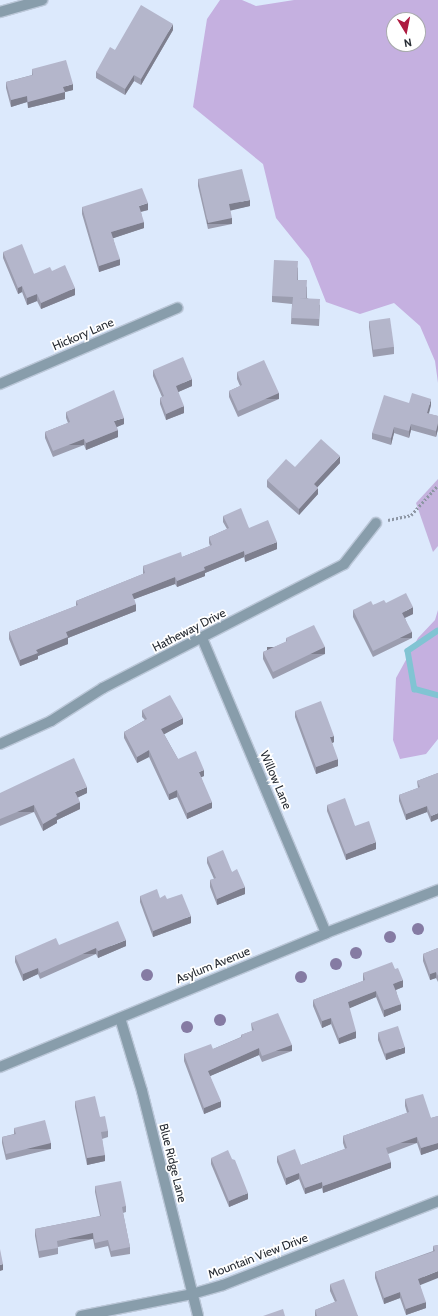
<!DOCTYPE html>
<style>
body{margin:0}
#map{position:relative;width:438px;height:1316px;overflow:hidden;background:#dce9fc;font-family:Cabin,sans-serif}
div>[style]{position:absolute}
.green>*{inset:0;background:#c4b2dd}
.forest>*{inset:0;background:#c5b0e0}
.stream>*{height:5.5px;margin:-2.75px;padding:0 2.75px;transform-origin:2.75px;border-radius:2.75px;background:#81c4d3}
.path>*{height:2.5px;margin-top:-1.25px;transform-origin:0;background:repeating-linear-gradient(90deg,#8d96a4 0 2px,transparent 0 4px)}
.roads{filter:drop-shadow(1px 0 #bbc7d8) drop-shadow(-1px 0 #bbc7d8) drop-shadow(0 1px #bbc7d8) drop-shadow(0 -1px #bbc7d8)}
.street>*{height:10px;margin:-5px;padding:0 5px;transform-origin:5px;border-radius:5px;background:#889dab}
.trees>*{width:12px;height:12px;margin:-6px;border-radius:50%;background:#857ba3}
.wall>*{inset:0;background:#9b9daf}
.shaded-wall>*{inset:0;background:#7e7f8e;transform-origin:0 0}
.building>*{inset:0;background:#b4b6cb;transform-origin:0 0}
span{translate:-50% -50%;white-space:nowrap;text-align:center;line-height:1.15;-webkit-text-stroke:3.5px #fff;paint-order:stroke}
.street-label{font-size:12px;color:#262b32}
.north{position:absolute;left:386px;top:12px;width:40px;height:40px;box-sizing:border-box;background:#fff;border:1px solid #a8aaad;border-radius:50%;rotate:170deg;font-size:11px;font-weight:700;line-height:16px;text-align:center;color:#262b32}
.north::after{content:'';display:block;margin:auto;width:14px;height:18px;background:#ae1b41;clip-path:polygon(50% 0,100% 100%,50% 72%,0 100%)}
</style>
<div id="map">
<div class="green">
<div style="clip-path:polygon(438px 479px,438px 546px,433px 552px,416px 503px)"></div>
</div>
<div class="forest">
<div style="clip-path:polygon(evenodd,220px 0,242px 0,256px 6px,294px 0,438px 0,438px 383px,435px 361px,420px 326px,394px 303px,360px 314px,326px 302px,309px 259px,276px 218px,263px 164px,193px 107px,207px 19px,220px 0,394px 20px,418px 20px,418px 44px,394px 44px,394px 20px)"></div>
<div style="clip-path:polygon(438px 610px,438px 739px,426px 754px,400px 759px,393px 740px,396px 678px,418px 638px,435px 620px)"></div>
</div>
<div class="stream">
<div style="left:438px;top:631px;width:36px;rotate:146deg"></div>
<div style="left:408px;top:651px;width:39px;rotate:80deg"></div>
<div style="left:415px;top:689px;width:24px;rotate:15deg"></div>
</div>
<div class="path">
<div style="left:388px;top:520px;width:24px;rotate:-12deg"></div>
<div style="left:411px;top:515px;width:40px;rotate:-48deg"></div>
</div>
<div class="roads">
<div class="street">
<div style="left:0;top:12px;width:44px;rotate:-15.9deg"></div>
<div style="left:0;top:384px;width:193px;rotate:-23.2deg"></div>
<div style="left:202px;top:638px;width:320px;rotate:67.2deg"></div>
<div style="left:0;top:744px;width:56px;rotate:-24.3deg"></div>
<div style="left:51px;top:721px;width:62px;rotate:-32.4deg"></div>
<div style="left:103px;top:688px;width:271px;rotate:-27.2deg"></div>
<div style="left:344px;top:564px;width:52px;rotate:-52deg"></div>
<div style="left:120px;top:1018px;width:76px;rotate:73.2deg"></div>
<div style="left:142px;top:1091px;width:232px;rotate:76deg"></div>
<div style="left:0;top:1067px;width:352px;rotate:-22.3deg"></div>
<div style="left:326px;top:933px;width:120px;rotate:-21deg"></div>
<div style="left:81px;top:1316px;width:113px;rotate:-11.2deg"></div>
<div style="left:192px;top:1294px;width:32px;rotate:-16deg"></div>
<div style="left:223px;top:1285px;width:231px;rotate:-21.3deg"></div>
</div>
</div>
<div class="trees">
<div style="left:418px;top:929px"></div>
<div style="left:390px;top:937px"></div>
<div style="left:356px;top:953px"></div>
<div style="left:336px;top:964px"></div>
<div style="left:147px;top:975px"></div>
<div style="left:301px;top:977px"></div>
<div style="left:220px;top:1020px"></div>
<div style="left:187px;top:1027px"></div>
</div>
<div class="wall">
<div style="clip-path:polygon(173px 30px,141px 85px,134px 81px,125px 95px,96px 78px,96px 72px,115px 50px)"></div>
<div style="clip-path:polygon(32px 69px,73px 90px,65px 92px,65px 99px,28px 108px,27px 102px,11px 107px,6px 88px,6px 82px,32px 75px)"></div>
<div style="clip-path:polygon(198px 179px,250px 206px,230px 210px,232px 224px,208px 229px,198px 186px)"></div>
<div style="clip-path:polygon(82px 207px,148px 210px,141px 212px,144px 228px,113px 238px,120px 265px,99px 272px,82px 214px)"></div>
<div style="clip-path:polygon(3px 252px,34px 274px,52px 271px,75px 295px,41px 309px,37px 301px,27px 305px,22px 292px,18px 294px,3px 258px)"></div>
<div style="clip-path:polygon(298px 267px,298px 280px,307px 287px,307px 298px,320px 305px,319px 326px,291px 324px,292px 304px,272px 302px,272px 296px)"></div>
<div style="clip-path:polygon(369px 321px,394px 347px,394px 354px,373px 357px,369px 327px)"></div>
<div style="clip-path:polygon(153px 370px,192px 386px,178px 392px,184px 413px,166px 420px,160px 404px,160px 398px,162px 397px,153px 376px)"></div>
<div style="clip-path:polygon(237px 372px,279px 399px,238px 417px,229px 397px,229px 391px,240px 386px,237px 379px)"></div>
<div style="clip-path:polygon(409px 403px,431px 405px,429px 414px,438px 416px,438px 429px,436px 437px,411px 430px,409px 438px,394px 433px,391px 445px,372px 439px,372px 433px)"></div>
<div style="clip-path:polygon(66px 412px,124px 424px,117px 427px,118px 437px,86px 450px,84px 445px,53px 457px,45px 438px,45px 432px,68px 423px,66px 418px)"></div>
<div style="clip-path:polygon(340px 463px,317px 487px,318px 494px,299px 515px,267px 487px,267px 480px,295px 467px)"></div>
<div style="clip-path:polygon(223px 516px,249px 528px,277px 549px,245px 562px,244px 557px,205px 573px,205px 576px,177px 587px,175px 584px,134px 599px,136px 611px,68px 638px,68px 644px,38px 656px,38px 659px,20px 666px,9px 639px,9px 632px,76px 606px,76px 601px,143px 574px,143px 566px,182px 557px,210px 546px,209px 543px,209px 537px,227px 529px,223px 522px)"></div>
<div style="clip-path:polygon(386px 603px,413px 614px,405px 618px,412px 638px,373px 657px,353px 617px,353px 610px,373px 605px)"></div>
<div style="clip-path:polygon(286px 638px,325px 654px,273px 679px,263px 659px,263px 652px,286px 642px)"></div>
<div style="clip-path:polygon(142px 710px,183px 724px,164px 734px,178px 759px,204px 776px,201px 777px,212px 808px,187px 819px,177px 797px,169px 800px,149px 757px,137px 763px,124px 738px,124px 732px,145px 720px,142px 717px)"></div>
<div style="clip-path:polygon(295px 711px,334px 742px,332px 743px,338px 766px,316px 774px,295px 717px)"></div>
<div style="clip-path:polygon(438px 773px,431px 822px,427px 812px,406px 820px,399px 801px,399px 795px,418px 788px,417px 781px)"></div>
<div style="clip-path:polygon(0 793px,87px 793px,78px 797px,80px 809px,57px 820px,57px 823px,43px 831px,34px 812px,0 826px)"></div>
<div style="clip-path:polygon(327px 805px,355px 826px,376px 849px,346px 860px,327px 811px)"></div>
<div style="clip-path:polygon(207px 857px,232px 872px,245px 894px,217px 905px,210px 887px,210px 880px,214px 879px,207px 863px)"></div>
<div style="clip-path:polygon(140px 896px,160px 898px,167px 899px,191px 923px,153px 937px,140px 902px)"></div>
<div style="clip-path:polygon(59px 945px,126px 946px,98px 958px,96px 954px,40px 979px,38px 974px,23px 981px,15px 962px,15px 956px)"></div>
<div style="clip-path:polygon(438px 948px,438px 982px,436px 978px,430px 980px,423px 961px,423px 954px)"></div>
<div style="clip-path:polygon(395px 969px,403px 987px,396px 990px,401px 1010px,384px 1017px,376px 997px,349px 1008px,356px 1038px,339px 1044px,331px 1024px,322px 1028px,313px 1006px,313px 1000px,363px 981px,363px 973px)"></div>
<div style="clip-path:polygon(251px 1023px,292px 1051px,262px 1062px,259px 1055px,210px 1076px,221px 1107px,204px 1114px,184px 1061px,184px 1054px,213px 1049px,241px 1037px,241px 1035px,252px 1031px)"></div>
<div style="clip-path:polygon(378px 1033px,405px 1053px,386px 1060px,378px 1040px)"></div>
<div style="clip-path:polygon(405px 1099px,431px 1118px,438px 1116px,438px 1149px,421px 1155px,417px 1143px,388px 1154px,391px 1168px,323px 1193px,322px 1188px,305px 1194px,299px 1179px,286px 1185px,277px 1162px,277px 1156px,301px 1165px,345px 1149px,343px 1143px,343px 1136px,407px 1113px,405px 1106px)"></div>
<div style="clip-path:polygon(75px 1101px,100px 1117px,108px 1131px,108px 1137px,102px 1139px,105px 1161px,87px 1165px,75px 1107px)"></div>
<div style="clip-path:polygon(14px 1128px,51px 1149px,6px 1160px,2px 1143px,2px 1137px,14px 1134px)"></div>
<div style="clip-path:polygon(211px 1158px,248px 1199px,229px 1207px,211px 1164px)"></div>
<div style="clip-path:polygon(95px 1186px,126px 1206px,126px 1212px,123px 1213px,130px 1247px,130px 1254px,111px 1257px,108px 1246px,95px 1249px,93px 1239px,58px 1247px,58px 1254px,39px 1258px,35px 1236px,35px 1229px,100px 1216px,95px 1192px)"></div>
<div style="clip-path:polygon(438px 1245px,420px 1285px,426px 1308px,406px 1315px,400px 1298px,384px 1304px,375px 1278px,375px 1272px,433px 1251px,433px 1246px)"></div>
<div style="clip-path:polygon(330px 1284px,358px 1316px,315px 1316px,315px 1310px,335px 1302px,330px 1291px)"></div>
</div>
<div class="shaded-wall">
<div style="clip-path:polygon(173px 24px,173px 30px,141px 85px,141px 79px)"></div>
<div style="clip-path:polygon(134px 75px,134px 81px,125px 95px,125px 89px)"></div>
<div style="clip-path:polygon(73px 84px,73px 90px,65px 92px,65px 99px,28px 108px,28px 102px,63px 87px)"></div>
<div style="clip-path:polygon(27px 96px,27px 102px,11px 107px,11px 100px)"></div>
<div style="clip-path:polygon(250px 200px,250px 206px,229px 211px,229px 204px)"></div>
<div style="clip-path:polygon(148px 203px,148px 210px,139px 212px,139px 206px)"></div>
<div style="left:232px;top:218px;width:6px;height:25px;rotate:90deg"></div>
<div style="clip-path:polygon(144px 222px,144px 228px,111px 239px,111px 232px)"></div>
<div style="clip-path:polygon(120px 259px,120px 265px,99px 272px,99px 266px)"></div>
<div style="clip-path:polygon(22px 286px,22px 292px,18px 294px,18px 288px)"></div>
<div style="clip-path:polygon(75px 288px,75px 295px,41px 309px,41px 303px)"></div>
<div style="clip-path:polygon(37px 294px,37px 301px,27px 305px,27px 298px)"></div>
<div style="clip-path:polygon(192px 379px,192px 386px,176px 393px,176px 386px)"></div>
<div style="left:279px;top:393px;width:6px;height:45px;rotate:90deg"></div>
<div style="clip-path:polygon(431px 399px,431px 405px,427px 419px,427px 413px)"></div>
<div style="clip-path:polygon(184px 406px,184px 413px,166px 420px,166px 414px)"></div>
<div style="clip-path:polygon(124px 418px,124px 424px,114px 428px,114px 421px)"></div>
<div style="clip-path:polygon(438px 423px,438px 429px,436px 437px,436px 431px)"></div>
<div style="clip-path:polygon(411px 424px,411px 430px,409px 438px,409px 431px)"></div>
<div style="clip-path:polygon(394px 427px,394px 433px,391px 445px,391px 438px)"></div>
<div style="clip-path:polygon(118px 430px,118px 437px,86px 450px,86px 443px)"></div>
<div style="left:84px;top:439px;width:6px;height:33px;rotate:90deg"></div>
<div style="clip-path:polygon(340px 456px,340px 463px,314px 491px,314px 484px)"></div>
<div style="clip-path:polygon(318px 488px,318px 494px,299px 515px,299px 509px)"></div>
<div style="clip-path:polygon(277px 542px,277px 549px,245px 562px,245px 555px)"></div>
<div style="clip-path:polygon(244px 551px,244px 557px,205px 573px,205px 576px,177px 587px,177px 581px,204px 567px)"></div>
<div style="clip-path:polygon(175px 577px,175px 584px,132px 600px,132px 594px)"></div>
<div style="clip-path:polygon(136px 604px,136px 611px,68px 638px,68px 644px,38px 656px,38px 659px,20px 666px,20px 660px,66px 632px)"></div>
<div style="clip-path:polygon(413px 607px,413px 614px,402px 619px,402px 613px)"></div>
<div style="left:412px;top:632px;width:6px;height:43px;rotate:90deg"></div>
<div style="left:325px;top:647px;width:7px;height:58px;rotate:90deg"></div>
<div style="clip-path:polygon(183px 718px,183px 724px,161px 736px,161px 729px)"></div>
<div style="clip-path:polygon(334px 736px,334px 742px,330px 744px,330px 737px)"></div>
<div style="clip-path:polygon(149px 750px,149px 757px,137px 763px,137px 757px)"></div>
<div style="clip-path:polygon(338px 759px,338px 766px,316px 774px,316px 767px)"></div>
<div style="clip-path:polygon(204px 770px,204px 776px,199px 778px,199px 772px)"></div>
<div style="clip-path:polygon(87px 787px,87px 793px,75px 799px,75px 792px)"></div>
<div style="clip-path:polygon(177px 790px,177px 797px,169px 800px,169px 794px)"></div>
<div style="clip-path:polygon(80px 802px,80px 809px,57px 820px,57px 823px,43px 831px,43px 824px,56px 814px)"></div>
<div style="clip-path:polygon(212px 802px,212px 808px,187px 819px,187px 813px)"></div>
<div style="left:34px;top:805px;width:7px;height:37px;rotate:90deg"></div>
<div style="clip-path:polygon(427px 806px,427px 812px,406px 820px,406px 814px)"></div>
<div style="clip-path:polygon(438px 813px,438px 819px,431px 822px,431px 816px)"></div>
<div style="clip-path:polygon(376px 842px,376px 849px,346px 860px,346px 854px)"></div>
<div style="clip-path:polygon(245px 887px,245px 894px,217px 905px,217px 899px)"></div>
<div style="clip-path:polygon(191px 916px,191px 923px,153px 937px,153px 931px)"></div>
<div style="clip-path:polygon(126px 940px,126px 946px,98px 958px,98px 951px)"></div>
<div style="left:96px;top:948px;width:6px;height:61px;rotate:90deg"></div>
<div style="clip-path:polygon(38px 968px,38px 974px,23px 981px,23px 974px)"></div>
<div style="clip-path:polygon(436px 972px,436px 978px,430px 980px,430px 974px)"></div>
<div style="clip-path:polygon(403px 980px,403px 987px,393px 991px,393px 984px)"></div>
<div style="clip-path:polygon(376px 991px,376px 997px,348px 1009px,348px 1002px)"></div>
<div style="clip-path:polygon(401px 1004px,401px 1010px,384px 1017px,384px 1010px)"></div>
<div style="clip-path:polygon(331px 1018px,331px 1024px,322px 1028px,322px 1021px)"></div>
<div style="clip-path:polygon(356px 1031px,356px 1038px,339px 1044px,339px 1038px)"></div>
<div style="left:292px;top:1045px;width:6px;height:32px;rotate:90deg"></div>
<div style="clip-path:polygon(405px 1047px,405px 1053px,386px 1060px,386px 1054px)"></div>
<div style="clip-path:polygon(259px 1048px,259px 1055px,208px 1077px,208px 1071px)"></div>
<div style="clip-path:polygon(221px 1101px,221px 1107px,204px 1114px,204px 1108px)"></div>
<div style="left:417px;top:1137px;width:6px;height:33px;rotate:90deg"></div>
<div style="left:51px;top:1143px;width:6px;height:46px;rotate:90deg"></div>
<div style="clip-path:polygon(438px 1143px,438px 1149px,421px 1155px,421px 1148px)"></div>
<div style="clip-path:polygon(105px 1155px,105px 1161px,87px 1165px,87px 1158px)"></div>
<div style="clip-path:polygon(391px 1162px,391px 1168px,323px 1193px,323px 1186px)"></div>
<div style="clip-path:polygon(299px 1173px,299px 1179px,286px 1185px,286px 1178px)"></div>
<div style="clip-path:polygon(322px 1182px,322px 1188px,305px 1194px,305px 1188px)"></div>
<div style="clip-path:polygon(248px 1193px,248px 1199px,229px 1207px,229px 1201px)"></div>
<div style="left:93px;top:1233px;width:6px;height:37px;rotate:90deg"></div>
<div style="clip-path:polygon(3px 1264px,3px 1270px,0 1271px,0 1265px)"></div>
<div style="clip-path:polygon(438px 1271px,438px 1278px,418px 1286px,418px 1279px)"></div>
<div style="clip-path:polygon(400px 1292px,400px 1298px,384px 1304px,384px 1298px)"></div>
<div style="clip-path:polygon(426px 1302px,426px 1308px,406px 1315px,406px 1309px)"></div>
</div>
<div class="building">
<div style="clip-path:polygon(141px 5px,173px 24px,141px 79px,134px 75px,125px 89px,96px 72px,110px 47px,115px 50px)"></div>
<div style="clip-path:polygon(66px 60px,73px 84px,63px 87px,65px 92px,28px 102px,27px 96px,11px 100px,6px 82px,33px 75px,32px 69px)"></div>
<div style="clip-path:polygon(242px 169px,250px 200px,229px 204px,232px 218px,208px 223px,198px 179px)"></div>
<div style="clip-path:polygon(142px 188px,148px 203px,139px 206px,144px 222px,111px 232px,120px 259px,99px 266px,82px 207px)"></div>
<div style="clip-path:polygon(22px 244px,34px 274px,50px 267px,52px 271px,65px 265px,75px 288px,41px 303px,37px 294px,27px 298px,22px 286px,18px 288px,3px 252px)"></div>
<div style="clip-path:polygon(274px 260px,298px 261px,297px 280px,307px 280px,306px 298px,299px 298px,320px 299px,319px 319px,291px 318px,293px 297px,272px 296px)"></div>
<div style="left:390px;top:318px;width:29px;height:21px;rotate:82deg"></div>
<div style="clip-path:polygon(183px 357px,192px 379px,176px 386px,184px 406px,166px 414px,160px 398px,164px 396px,153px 370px)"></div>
<div style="clip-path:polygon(264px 360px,279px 393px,238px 411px,229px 391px,242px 385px,237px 372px)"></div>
<div style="clip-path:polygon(114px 390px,124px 418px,114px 421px,118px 430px,86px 443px,84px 439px,53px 451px,45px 432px,70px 422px,66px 412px)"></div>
<div style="clip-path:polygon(412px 393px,431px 399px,427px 413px,438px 416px,438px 423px,436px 431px,411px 424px,409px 431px,394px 427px,391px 438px,372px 433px,384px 395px,409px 403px)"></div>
<div style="clip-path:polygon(321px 439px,340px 456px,314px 484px,318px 488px,299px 509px,267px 480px,286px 459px,295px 467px)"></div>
<div style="clip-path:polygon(241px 508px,249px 528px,268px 520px,277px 542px,245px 555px,244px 551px,204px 567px,205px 570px,177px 581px,175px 577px,132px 594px,136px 604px,66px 632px,68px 637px,36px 650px,38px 653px,20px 660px,9px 632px,78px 605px,76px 601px,145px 573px,143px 566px,181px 552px,182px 557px,212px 545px,209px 537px,229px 528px,223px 516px)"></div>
<div style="clip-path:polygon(406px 593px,413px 607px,402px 613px,412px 632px,373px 651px,353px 610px,371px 601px,373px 605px,384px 600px,386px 603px)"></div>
<div style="clip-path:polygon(314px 625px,325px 647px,273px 672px,263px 652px,287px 641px,286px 638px)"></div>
<div style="clip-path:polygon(170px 695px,183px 718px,161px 729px,178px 759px,196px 751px,204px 770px,199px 772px,212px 802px,187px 813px,177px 790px,169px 794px,149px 750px,137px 757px,124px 732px,147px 719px,142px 710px)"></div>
<div style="clip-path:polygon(321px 701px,334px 736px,330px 737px,338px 759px,316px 767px,295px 711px)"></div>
<div style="clip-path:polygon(74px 758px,87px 787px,75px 792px,80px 802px,56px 814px,57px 816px,43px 824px,34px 805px,0 819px,0 793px)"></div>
<div style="clip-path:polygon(438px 773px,438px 813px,431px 816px,427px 806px,406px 814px,399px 795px,420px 787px,417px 781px)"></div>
<div style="clip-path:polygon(345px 798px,355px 826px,369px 821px,376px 842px,346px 854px,327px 805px)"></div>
<div style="clip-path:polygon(223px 850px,232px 872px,237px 869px,245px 887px,217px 899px,210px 880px,216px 878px,207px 857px)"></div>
<div style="clip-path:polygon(157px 889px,160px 898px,165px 895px,167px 899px,182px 894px,191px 916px,153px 931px,140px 896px)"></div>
<div style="clip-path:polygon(118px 921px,126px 940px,98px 951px,96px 948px,40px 973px,38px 968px,23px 974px,15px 956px,56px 938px,59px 945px)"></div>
<div style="clip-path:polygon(438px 948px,438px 976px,436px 972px,430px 974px,423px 954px)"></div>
<div style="clip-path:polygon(392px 962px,395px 969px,398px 968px,403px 980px,393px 984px,401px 1004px,384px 1010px,376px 991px,348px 1002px,356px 1031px,339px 1038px,331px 1018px,322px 1021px,313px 1000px,365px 980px,363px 973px)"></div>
<div style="clip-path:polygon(278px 1013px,292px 1045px,262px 1056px,259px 1048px,208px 1071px,221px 1101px,204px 1108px,184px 1054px,211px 1044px,213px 1049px,242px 1037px,241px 1035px,254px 1030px,251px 1023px)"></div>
<div style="left:398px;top:1026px;width:22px;height:21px;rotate:72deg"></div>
<div style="clip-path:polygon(423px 1094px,431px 1118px,438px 1116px,438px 1143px,421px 1148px,417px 1137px,386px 1148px,391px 1162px,323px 1186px,322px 1182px,305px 1188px,299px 1173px,286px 1178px,277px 1156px,295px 1149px,301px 1165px,347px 1148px,343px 1136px,409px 1112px,405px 1099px)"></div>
<div style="clip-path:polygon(95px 1096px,100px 1117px,105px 1116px,108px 1131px,101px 1132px,105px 1155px,87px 1158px,75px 1101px)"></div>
<div style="clip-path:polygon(45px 1120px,51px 1143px,6px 1154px,2px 1137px,16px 1134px,14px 1128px)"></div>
<div style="clip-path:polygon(228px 1150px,232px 1159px,235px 1160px,248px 1193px,229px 1201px,211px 1158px)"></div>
<div style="clip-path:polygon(121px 1181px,126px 1206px,122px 1207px,130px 1247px,111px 1251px,108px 1240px,95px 1243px,93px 1233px,57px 1241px,58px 1248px,39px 1251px,35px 1229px,101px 1216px,95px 1186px)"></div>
<div style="clip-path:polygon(438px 1245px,438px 1271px,418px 1279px,426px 1302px,406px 1309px,400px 1292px,384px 1298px,375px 1272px,435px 1251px,433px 1246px)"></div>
<div style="clip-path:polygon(0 1249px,3px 1264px,0 1265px)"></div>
<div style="clip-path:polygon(344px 1279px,358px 1316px,317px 1316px,315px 1310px,337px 1301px,330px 1284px)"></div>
<div style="clip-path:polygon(283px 1309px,285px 1316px,263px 1316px)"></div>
</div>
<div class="street-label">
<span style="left:83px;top:334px;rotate:-23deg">Hickory Lane</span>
<span style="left:189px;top:630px;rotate:-27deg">Hatheway Drive</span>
<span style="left:276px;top:780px;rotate:67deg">Willow Lane</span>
<span style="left:213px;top:965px;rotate:-22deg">Asylum Avenue</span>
<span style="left:173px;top:1163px;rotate:76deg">Blue Ridge Lane</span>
<span style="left:258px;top:1256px;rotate:-21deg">Mountain View Drive</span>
</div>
<div class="north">N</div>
</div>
